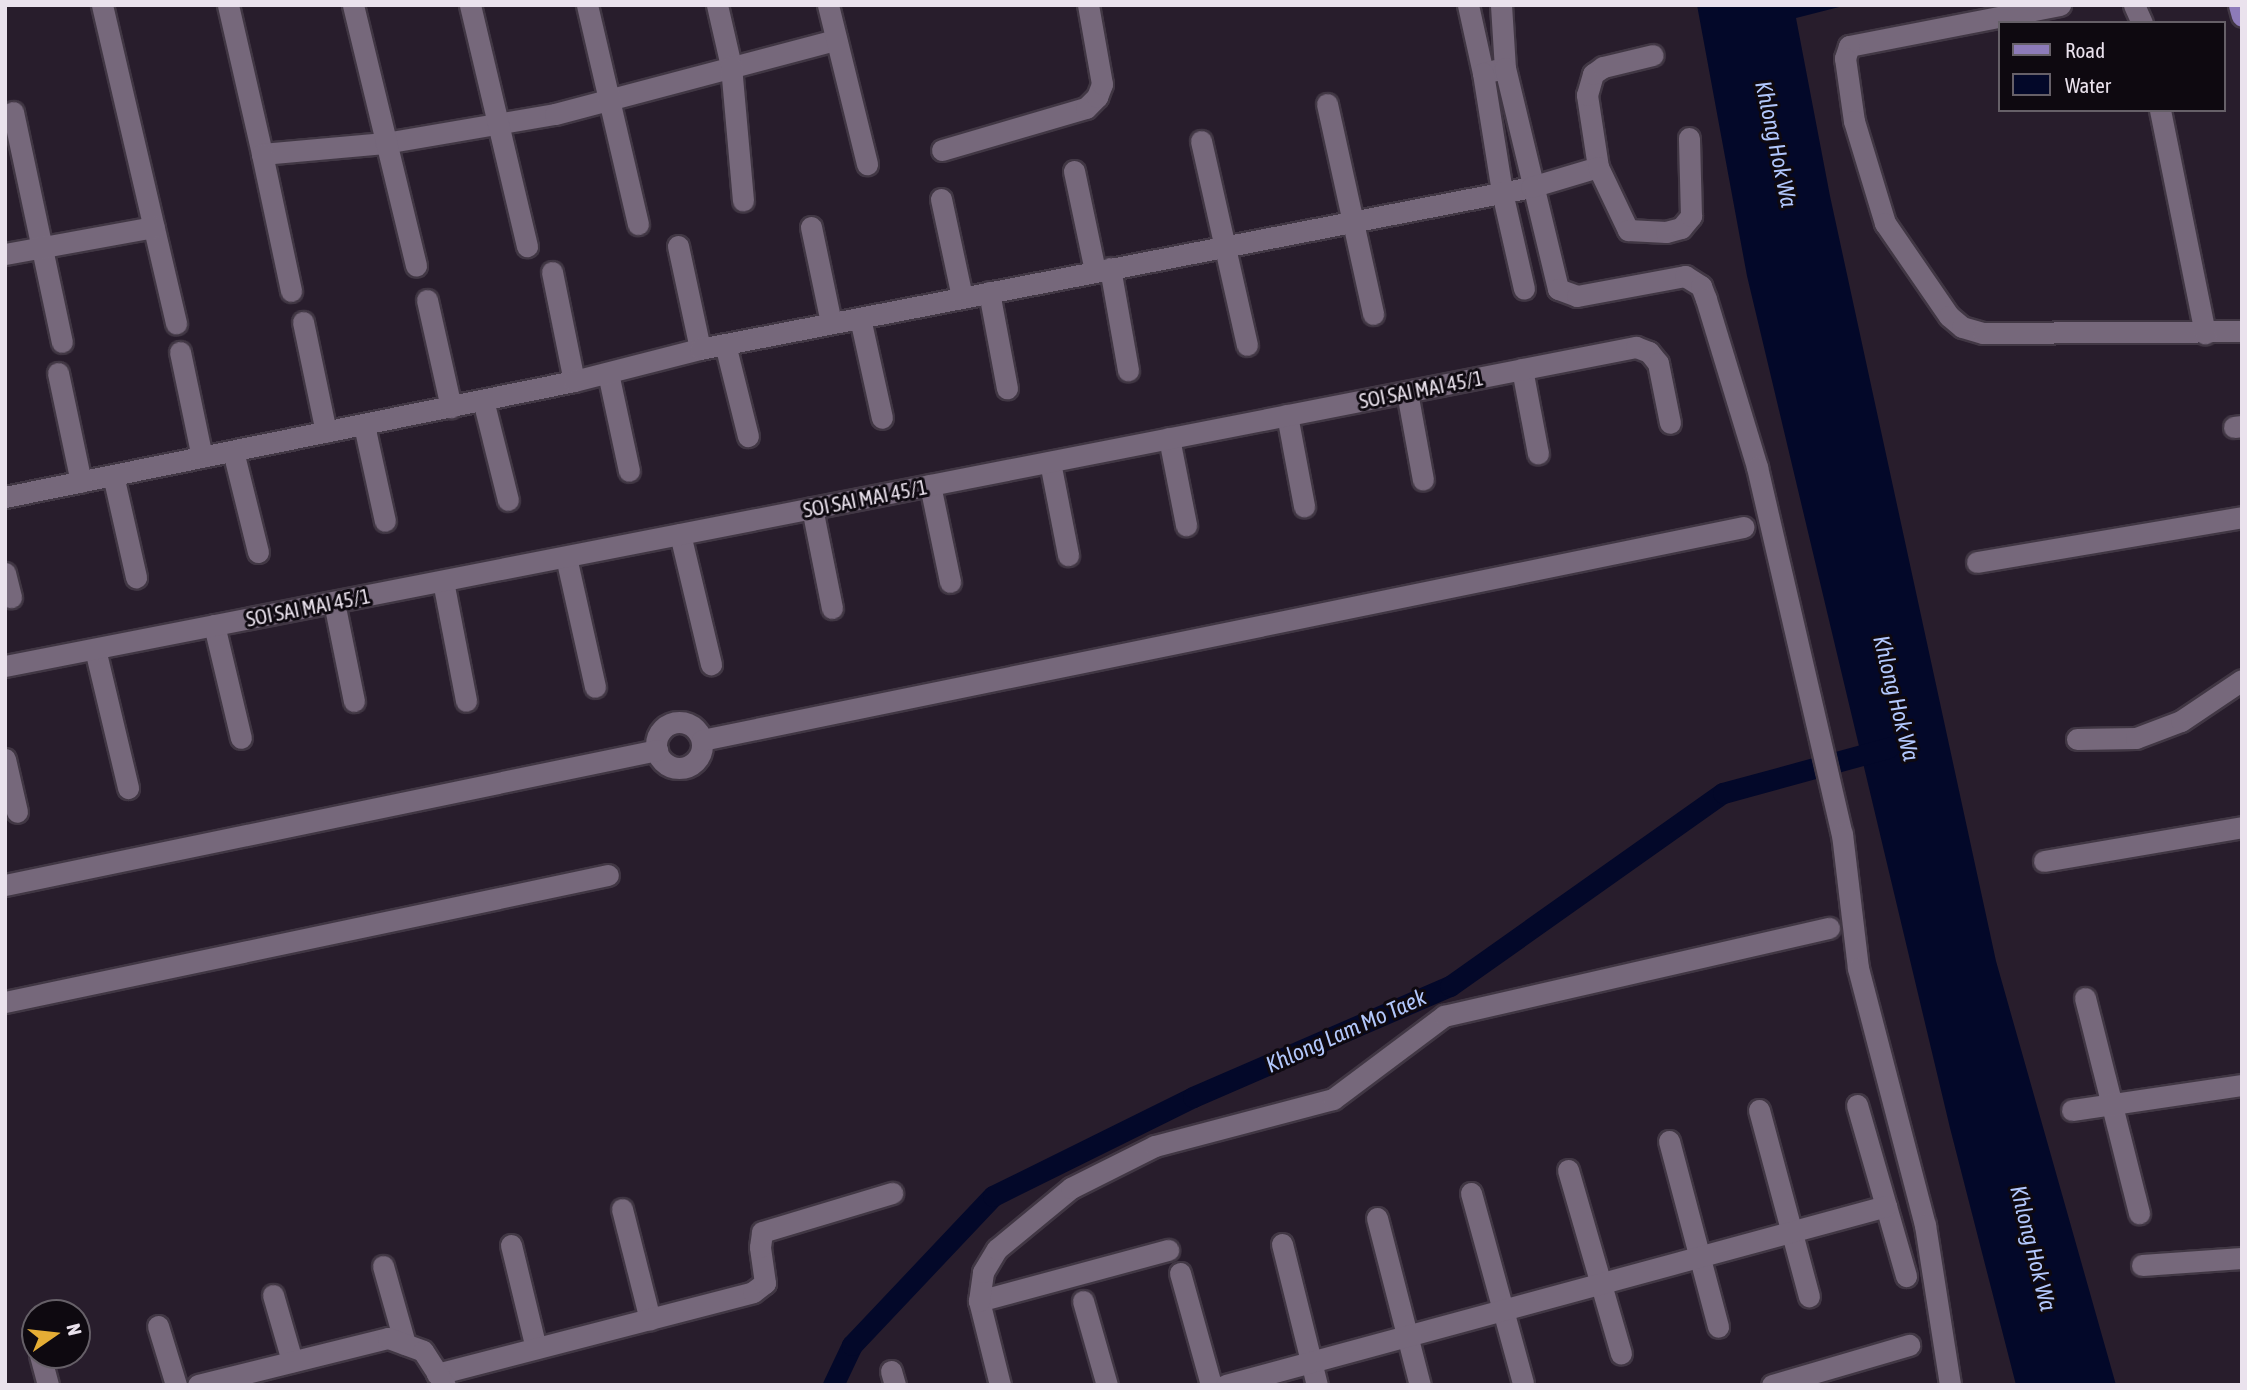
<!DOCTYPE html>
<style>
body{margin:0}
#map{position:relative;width:2247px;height:1390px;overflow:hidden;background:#281d2c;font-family:"Asap Condensed",sans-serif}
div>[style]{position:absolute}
.water>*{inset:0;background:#030829}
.canal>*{height:21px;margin:-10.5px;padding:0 10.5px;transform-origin:10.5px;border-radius:10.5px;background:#030829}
.roads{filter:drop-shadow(2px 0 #413744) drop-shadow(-2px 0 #413744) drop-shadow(0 2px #413744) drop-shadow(0 -2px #413744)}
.minor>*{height:21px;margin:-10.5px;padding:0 10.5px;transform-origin:10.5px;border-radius:10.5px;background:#76687b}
.minor>.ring{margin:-10.5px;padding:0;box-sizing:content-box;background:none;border:21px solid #76687b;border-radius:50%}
.major>*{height:21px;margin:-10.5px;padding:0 10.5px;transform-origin:10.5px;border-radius:10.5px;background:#8d7bb9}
span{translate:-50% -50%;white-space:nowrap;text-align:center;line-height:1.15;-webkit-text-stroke:6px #0e0910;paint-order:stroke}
.street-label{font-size:21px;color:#eae2ed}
.water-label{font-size:23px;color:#b2c7fc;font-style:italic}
.frame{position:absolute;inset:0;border:7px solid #eae2ed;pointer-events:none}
.legend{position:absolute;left:1998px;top:21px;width:228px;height:91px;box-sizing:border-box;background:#0e0910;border:2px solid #666068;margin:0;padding:9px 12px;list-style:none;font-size:21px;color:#eae2ed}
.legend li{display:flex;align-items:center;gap:14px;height:35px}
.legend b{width:35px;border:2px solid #666068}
.north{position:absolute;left:21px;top:1299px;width:70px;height:70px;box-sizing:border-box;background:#0e0910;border:2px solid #666068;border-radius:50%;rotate:76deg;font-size:19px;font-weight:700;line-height:28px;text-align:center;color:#eae2ed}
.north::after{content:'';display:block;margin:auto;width:24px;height:32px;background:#e5ad35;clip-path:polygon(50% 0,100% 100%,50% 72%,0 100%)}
</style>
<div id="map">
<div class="water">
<div style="clip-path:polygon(1697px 5px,1847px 5px,1796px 18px,1830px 196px,1996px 961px,2116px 1385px,2016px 1385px,1950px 1128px,1747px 276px)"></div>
</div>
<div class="canal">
<div style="left:833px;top:1385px;width:44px;rotate:-64.6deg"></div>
<div style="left:852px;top:1345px;width:205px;rotate:-46.6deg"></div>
<div style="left:993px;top:1196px;width:223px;rotate:-26.3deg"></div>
<div style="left:1193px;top:1097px;width:280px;rotate:-23.4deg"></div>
<div style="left:1450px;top:986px;width:334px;rotate:-35.3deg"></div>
<div style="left:1723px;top:793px;width:171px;rotate:-15.3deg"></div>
</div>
<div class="roads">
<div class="minor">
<div style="left:102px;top:5px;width:327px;rotate:76.9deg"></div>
<div style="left:228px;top:5px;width:153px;rotate:77.1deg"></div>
<div style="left:262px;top:154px;width:123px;rotate:-5.1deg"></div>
<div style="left:385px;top:143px;width:172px;rotate:-9.7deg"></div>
<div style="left:555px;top:114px;width:291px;rotate:-14.8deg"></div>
<div style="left:353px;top:5px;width:268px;rotate:76.4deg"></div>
<div style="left:470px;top:5px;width:248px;rotate:76.7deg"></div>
<div style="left:587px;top:5px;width:225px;rotate:76.9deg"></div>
<div style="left:717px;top:5px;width:63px;rotate:77.1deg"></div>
<div style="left:731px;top:66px;width:135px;rotate:84.9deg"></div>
<div style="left:828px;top:5px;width:164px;rotate:76.2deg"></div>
<div style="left:1468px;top:5px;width:70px;rotate:77.6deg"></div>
<div style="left:1483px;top:73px;width:13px;rotate:-13deg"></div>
<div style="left:1501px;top:5px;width:63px;rotate:86.4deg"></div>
<div style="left:1505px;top:68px;width:227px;rotate:76.5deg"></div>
<div style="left:1558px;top:289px;width:20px;rotate:20deg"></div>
<div style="left:1577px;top:296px;width:110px;rotate:-10.5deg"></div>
<div style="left:1685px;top:276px;width:19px;rotate:32deg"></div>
<div style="left:1701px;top:286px;width:14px;rotate:69deg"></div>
<div style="left:1706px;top:299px;width:176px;rotate:73.1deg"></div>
<div style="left:1757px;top:467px;width:377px;rotate:77deg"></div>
<div style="left:1842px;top:834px;width:135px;rotate:83.2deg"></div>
<div style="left:1858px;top:968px;width:266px;rotate:75.4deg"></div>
<div style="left:1925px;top:1225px;width:162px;rotate:81.1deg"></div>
<div style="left:2060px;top:5px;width:215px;rotate:169deg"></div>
<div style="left:1849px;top:46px;width:13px;rotate:108deg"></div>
<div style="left:1845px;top:58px;width:64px;rotate:81.9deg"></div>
<div style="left:1854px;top:121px;width:107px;rotate:73.1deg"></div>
<div style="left:1885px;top:223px;width:113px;rotate:55.5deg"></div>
<div style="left:1949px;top:316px;width:17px;rotate:40deg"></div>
<div style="left:1962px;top:327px;width:22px;rotate:16deg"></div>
<div style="left:1983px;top:333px;width:259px;rotate:-0.4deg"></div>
<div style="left:2134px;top:5px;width:20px;rotate:66deg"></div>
<div style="left:1483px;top:73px;width:121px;rotate:80.9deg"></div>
<div style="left:1502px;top:192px;width:99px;rotate:77.2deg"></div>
<div style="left:1327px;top:104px;width:215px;rotate:77.6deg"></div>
<div style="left:2160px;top:110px;width:228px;rotate:78.6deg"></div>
<div style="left:13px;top:112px;width:235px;rotate:78deg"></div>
<div style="left:1201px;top:141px;width:209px;rotate:77.3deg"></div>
<div style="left:942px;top:150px;width:150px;rotate:-16.3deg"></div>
<div style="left:1086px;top:108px;width:16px;rotate:-45deg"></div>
<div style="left:1097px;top:97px;width:14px;rotate:-69deg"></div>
<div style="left:1102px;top:84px;width:80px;rotate:-100deg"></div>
<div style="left:262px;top:154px;width:140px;rotate:78deg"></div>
<div style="left:1598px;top:167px;width:73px;rotate:-98.7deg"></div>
<div style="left:1587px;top:95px;width:22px;rotate:-74deg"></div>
<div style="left:1593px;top:74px;width:12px;rotate:-35deg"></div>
<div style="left:1603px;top:67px;width:51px;rotate:-13.5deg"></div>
<div style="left:1074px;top:171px;width:102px;rotate:78.1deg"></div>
<div style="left:941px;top:199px;width:100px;rotate:77.9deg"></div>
<div style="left:811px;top:227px;width:98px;rotate:78.2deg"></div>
<div style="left:678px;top:246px;width:105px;rotate:77.9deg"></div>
<div style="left:5px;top:254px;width:151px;rotate:-10.3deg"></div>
<div style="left:1110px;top:268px;width:104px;rotate:80deg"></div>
<div style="left:552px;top:272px;width:111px;rotate:78.6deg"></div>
<div style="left:989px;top:292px;width:98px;rotate:79.4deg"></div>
<div style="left:427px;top:300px;width:110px;rotate:77.4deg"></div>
<div style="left:860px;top:318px;width:102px;rotate:77.6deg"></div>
<div style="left:303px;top:322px;width:112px;rotate:78.2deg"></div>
<div style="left:725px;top:344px;width:95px;rotate:76deg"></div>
<div style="left:180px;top:352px;width:107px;rotate:78.2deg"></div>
<div style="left:1522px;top:369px;width:86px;rotate:79.3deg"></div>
<div style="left:58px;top:373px;width:111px;rotate:78.1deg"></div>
<div style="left:608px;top:373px;width:100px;rotate:77.9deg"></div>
<div style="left:1407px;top:392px;width:89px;rotate:79.7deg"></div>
<div style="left:483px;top:400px;width:103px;rotate:76deg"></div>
<div style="left:1287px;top:415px;width:93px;rotate:79.4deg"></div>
<div style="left:364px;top:425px;width:98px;rotate:77.7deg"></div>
<div style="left:2234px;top:427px;width:8px;rotate:-7deg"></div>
<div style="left:1169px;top:438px;width:89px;rotate:78.9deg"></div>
<div style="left:233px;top:451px;width:104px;rotate:76.1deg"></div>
<div style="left:1050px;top:462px;width:95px;rotate:79deg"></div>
<div style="left:113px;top:475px;width:105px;rotate:77.3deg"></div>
<div style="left:930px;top:485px;width:99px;rotate:78.3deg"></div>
<div style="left:5px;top:497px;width:581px;rotate:-11.52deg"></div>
<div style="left:574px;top:381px;width:130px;rotate:-14.3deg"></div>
<div style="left:700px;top:349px;width:847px;rotate:-11.03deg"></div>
<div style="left:1531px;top:187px;width:70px;rotate:-16.6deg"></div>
<div style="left:1598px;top:167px;width:70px;rotate:64.5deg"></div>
<div style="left:1628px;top:230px;width:38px;rotate:3deg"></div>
<div style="left:1666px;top:232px;width:16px;rotate:-15deg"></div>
<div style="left:1681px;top:228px;width:16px;rotate:-50deg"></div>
<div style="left:1691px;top:216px;width:78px;rotate:-91.5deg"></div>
<div style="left:812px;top:508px;width:102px;rotate:78.7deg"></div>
<div style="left:680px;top:534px;width:134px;rotate:76.6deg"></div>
<div style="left:566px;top:557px;width:133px;rotate:77.4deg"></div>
<div style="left:1977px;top:562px;width:269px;rotate:-9.6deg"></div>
<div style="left:5px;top:573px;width:25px;rotate:76deg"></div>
<div style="left:443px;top:581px;width:122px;rotate:79.1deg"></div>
<div style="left:334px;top:602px;width:101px;rotate:78.6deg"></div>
<div style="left:214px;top:625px;width:116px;rotate:76.6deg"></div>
<div style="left:95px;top:649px;width:143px;rotate:76.6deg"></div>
<div style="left:5px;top:666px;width:1662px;rotate:-11.07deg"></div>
<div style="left:1636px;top:347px;width:14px;rotate:21deg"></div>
<div style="left:1649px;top:352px;width:14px;rotate:51deg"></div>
<div style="left:1658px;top:363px;width:61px;rotate:78.7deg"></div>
<div class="ring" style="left:656px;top:722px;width:25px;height:25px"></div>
<div style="left:2077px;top:739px;width:59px;rotate:-1deg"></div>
<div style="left:2136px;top:738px;width:48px;rotate:-20.7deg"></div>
<div style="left:2181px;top:721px;width:73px;rotate:-33.9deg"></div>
<div style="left:702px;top:740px;width:1063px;rotate:-11.56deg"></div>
<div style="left:5px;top:759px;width:54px;rotate:77.2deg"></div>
<div style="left:2044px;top:861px;width:201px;rotate:-9.7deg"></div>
<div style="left:5px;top:885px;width:666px;rotate:-11.7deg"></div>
<div style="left:2085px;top:998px;width:222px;rotate:75.9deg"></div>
<div style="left:5px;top:1002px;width:616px;rotate:-11.89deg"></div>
<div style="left:1857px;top:1105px;width:178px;rotate:74deg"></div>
<div style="left:1759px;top:1110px;width:193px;rotate:75deg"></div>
<div style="left:2072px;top:1110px;width:172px;rotate:-8.4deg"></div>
<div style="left:1669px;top:1141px;width:192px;rotate:75.2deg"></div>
<div style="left:1568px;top:1170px;width:191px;rotate:73.9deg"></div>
<div style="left:1471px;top:1193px;width:197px;rotate:74.7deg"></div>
<div style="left:622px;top:1209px;width:114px;rotate:75.8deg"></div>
<div style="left:1377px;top:1218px;width:172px;rotate:75.6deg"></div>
<div style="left:1282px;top:1244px;width:145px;rotate:76.1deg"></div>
<div style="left:511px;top:1245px;width:106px;rotate:76.4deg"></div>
<div style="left:2142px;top:1265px;width:100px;rotate:-4deg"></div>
<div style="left:383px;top:1266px;width:81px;rotate:74.2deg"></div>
<div style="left:1180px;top:1273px;width:116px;rotate:74.5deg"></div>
<div style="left:273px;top:1295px;width:69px;rotate:73.9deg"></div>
<div style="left:979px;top:1301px;width:196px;rotate:-15.1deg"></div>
<div style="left:1083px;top:1301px;width:87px;rotate:74.1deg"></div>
<div style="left:158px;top:1326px;width:62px;rotate:73deg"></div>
<div style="left:40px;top:1355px;width:31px;rotate:75deg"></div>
<div style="left:891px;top:1371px;width:15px;rotate:74deg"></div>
<div style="left:437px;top:1374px;width:326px;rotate:-14.5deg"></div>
<div style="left:753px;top:1292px;width:15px;rotate:-37deg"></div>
<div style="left:765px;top:1283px;width:36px;rotate:-98deg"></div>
<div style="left:760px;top:1247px;width:15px;rotate:-82deg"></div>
<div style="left:762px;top:1232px;width:136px;rotate:-16.7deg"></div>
<div style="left:198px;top:1385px;width:196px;rotate:-13.9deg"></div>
<div style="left:388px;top:1338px;width:37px;rotate:20deg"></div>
<div style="left:423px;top:1351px;width:40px;rotate:57.1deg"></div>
<div style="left:1000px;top:1385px;width:87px;rotate:-104deg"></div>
<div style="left:979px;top:1301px;width:29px;rotate:-82deg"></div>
<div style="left:983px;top:1272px;width:27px;rotate:-59deg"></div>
<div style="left:997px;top:1249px;width:96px;rotate:-39.5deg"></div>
<div style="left:1071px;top:1188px;width:94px;rotate:-26.6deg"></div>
<div style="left:1155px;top:1146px;width:184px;rotate:-14.8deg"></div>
<div style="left:1333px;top:1099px;width:139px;rotate:-36.8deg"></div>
<div style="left:1444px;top:1016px;width:395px;rotate:-12.9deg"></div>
<div style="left:1226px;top:1385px;width:684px;rotate:-15.17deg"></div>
<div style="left:1772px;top:1385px;width:143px;rotate:-16.3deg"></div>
</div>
<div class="major">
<div style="left:2239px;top:5px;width:11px;rotate:75deg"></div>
</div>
</div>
<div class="street-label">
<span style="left:1421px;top:389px;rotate:-11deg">SOI SAI MAI 45/1</span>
<span style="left:865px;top:498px;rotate:-11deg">SOI SAI MAI 45/1</span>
<span style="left:308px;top:607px;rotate:-11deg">SOI SAI MAI 45/1</span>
</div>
<div class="water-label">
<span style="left:1776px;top:144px;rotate:78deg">Khlong Hok Wa</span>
<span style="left:1896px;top:698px;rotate:76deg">Khlong Hok Wa</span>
<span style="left:1346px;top:1031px;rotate:-24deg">Khlong Lam Mo Taek</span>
<span style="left:2033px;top:1248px;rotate:76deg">Khlong Hok Wa</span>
</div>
<div class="frame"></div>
<ul class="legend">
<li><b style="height:9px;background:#8d7bb9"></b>Road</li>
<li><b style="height:19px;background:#030829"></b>Water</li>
</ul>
<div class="north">N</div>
</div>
